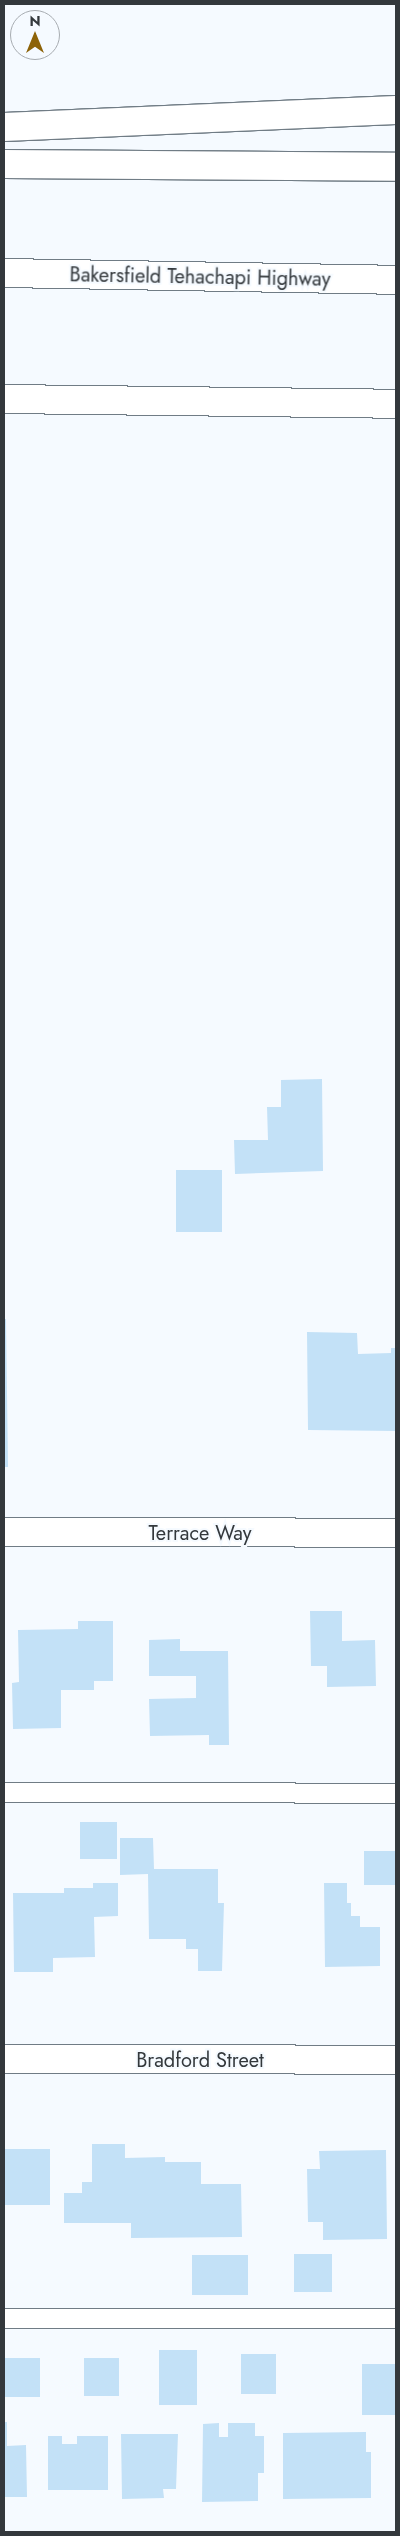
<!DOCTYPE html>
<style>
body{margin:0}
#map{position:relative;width:400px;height:2536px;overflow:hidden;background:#f5faff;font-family:Jost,sans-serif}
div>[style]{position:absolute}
.building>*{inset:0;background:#c3e1f7;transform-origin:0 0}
.roads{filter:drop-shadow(1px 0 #707c85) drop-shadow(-1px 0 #707c85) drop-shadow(0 1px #707c85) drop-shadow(0 -1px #707c85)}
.service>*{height:19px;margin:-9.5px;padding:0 9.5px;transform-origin:9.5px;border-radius:9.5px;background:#fff}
.minor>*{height:28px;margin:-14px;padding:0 14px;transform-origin:14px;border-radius:14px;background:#fff}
.tertiary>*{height:28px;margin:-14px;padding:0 14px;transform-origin:14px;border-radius:14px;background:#fff}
.motorway>*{height:28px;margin:-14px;padding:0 14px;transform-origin:14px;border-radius:14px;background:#fff}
span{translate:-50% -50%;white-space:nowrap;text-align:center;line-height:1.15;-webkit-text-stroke:4px #f5faff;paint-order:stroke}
.street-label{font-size:20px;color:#33383c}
.frame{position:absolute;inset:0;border:5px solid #33383c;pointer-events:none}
.north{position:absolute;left:10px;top:10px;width:50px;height:50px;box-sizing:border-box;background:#f5faff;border:1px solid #a7acb1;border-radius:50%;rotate:0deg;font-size:14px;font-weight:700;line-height:20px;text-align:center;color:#33383c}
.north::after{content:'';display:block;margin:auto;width:18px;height:22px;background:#8d6308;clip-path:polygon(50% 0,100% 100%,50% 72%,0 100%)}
</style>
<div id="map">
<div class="building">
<div style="clip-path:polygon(322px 1079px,323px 1171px,235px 1174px,234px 1140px,268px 1140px,267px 1107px,281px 1107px,281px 1080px)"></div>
<div style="left:222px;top:1170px;width:62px;height:46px;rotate:90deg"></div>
<div style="clip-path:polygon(4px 1319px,6px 1319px,8px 1467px,4px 1467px)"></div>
<div style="clip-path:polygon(307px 1332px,357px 1333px,358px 1354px,391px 1353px,391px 1348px,396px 1348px,396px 1431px,308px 1430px)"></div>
<div style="clip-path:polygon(310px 1611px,342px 1611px,342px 1641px,375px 1640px,376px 1686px,327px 1687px,327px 1666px,311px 1666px)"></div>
<div style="clip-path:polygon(78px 1621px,113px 1621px,113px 1681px,94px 1681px,94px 1690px,61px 1690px,61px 1728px,13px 1729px,12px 1683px,19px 1682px,18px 1630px,78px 1629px)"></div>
<div style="clip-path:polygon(180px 1639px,180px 1651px,228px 1651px,229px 1745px,209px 1745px,209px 1735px,150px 1736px,149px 1699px,196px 1698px,196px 1676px,149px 1676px,149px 1640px)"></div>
<div style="left:80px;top:1822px;width:37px;height:37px"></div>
<div style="clip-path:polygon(120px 1838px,153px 1838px,154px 1869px,218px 1869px,218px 1903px,224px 1903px,222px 1971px,198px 1971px,198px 1949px,186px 1949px,186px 1939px,149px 1939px,148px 1874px,120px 1875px)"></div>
<div style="left:396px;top:1851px;width:34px;height:32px;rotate:90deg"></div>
<div style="clip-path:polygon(93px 1883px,118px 1883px,118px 1916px,94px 1917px,95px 1957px,53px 1958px,53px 1972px,14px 1972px,13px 1893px,64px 1893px,64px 1888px,93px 1888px)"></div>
<div style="clip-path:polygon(324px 1883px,347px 1883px,347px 1903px,351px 1903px,351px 1916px,360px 1916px,360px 1927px,380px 1927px,380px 1966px,325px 1967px)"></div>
<div style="clip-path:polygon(92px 2144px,125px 2144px,125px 2158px,165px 2157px,165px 2162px,201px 2162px,201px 2184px,241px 2184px,242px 2237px,131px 2238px,131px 2223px,64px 2223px,64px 2193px,82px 2193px,82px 2182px,92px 2182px)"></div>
<div style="left:4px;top:2149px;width:46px;height:56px"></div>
<div style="clip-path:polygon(386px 2150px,387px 2239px,323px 2240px,323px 2222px,308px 2222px,307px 2169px,320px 2169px,319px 2151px)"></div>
<div style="left:294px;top:2254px;width:38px;height:38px"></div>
<div style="left:192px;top:2255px;width:56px;height:40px"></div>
<div style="left:159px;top:2350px;width:38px;height:55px"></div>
<div style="left:241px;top:2354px;width:35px;height:40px"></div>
<div style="left:4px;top:2358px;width:36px;height:39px"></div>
<div style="left:84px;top:2358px;width:35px;height:38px"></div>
<div style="left:396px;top:2364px;width:51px;height:34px;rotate:90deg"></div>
<div style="clip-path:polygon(4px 2422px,7px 2422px,7px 2446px,26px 2445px,27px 2497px,4px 2497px)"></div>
<div style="clip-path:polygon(219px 2423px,219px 2437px,228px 2437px,228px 2423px,255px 2423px,255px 2436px,264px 2436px,264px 2473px,258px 2473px,258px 2501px,202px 2502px,203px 2424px)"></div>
<div style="clip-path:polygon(366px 2432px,366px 2452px,371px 2452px,371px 2498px,283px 2499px,283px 2433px)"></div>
<div style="clip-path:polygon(121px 2434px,178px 2434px,176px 2489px,163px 2489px,164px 2498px,122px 2499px)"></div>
<div style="clip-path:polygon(48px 2436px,62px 2436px,62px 2444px,77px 2444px,77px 2436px,108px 2436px,108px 2490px,48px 2490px)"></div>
</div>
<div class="roads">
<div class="service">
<div style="left:4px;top:1792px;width:392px;rotate:0.1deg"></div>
<div style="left:4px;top:2318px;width:392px"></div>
</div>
<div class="minor">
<div style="left:4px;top:2059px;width:392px;rotate:0.1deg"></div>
</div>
<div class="tertiary">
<div style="left:4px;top:1532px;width:392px;rotate:0.1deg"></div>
</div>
<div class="motorway">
<div style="left:4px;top:127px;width:392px;rotate:-2.5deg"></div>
<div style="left:4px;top:164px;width:392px;rotate:0.4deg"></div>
<div style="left:4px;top:273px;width:392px;rotate:1deg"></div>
<div style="left:4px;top:399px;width:392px;rotate:0.7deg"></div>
</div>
</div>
<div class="street-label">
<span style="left:200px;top:277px;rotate:1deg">Bakersfield Tehachapi Highway</span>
<span style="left:200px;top:1533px">Terrace Way</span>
<span style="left:200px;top:2060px">Bradford Street</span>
</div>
<div class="frame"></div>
<div class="north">N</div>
</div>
